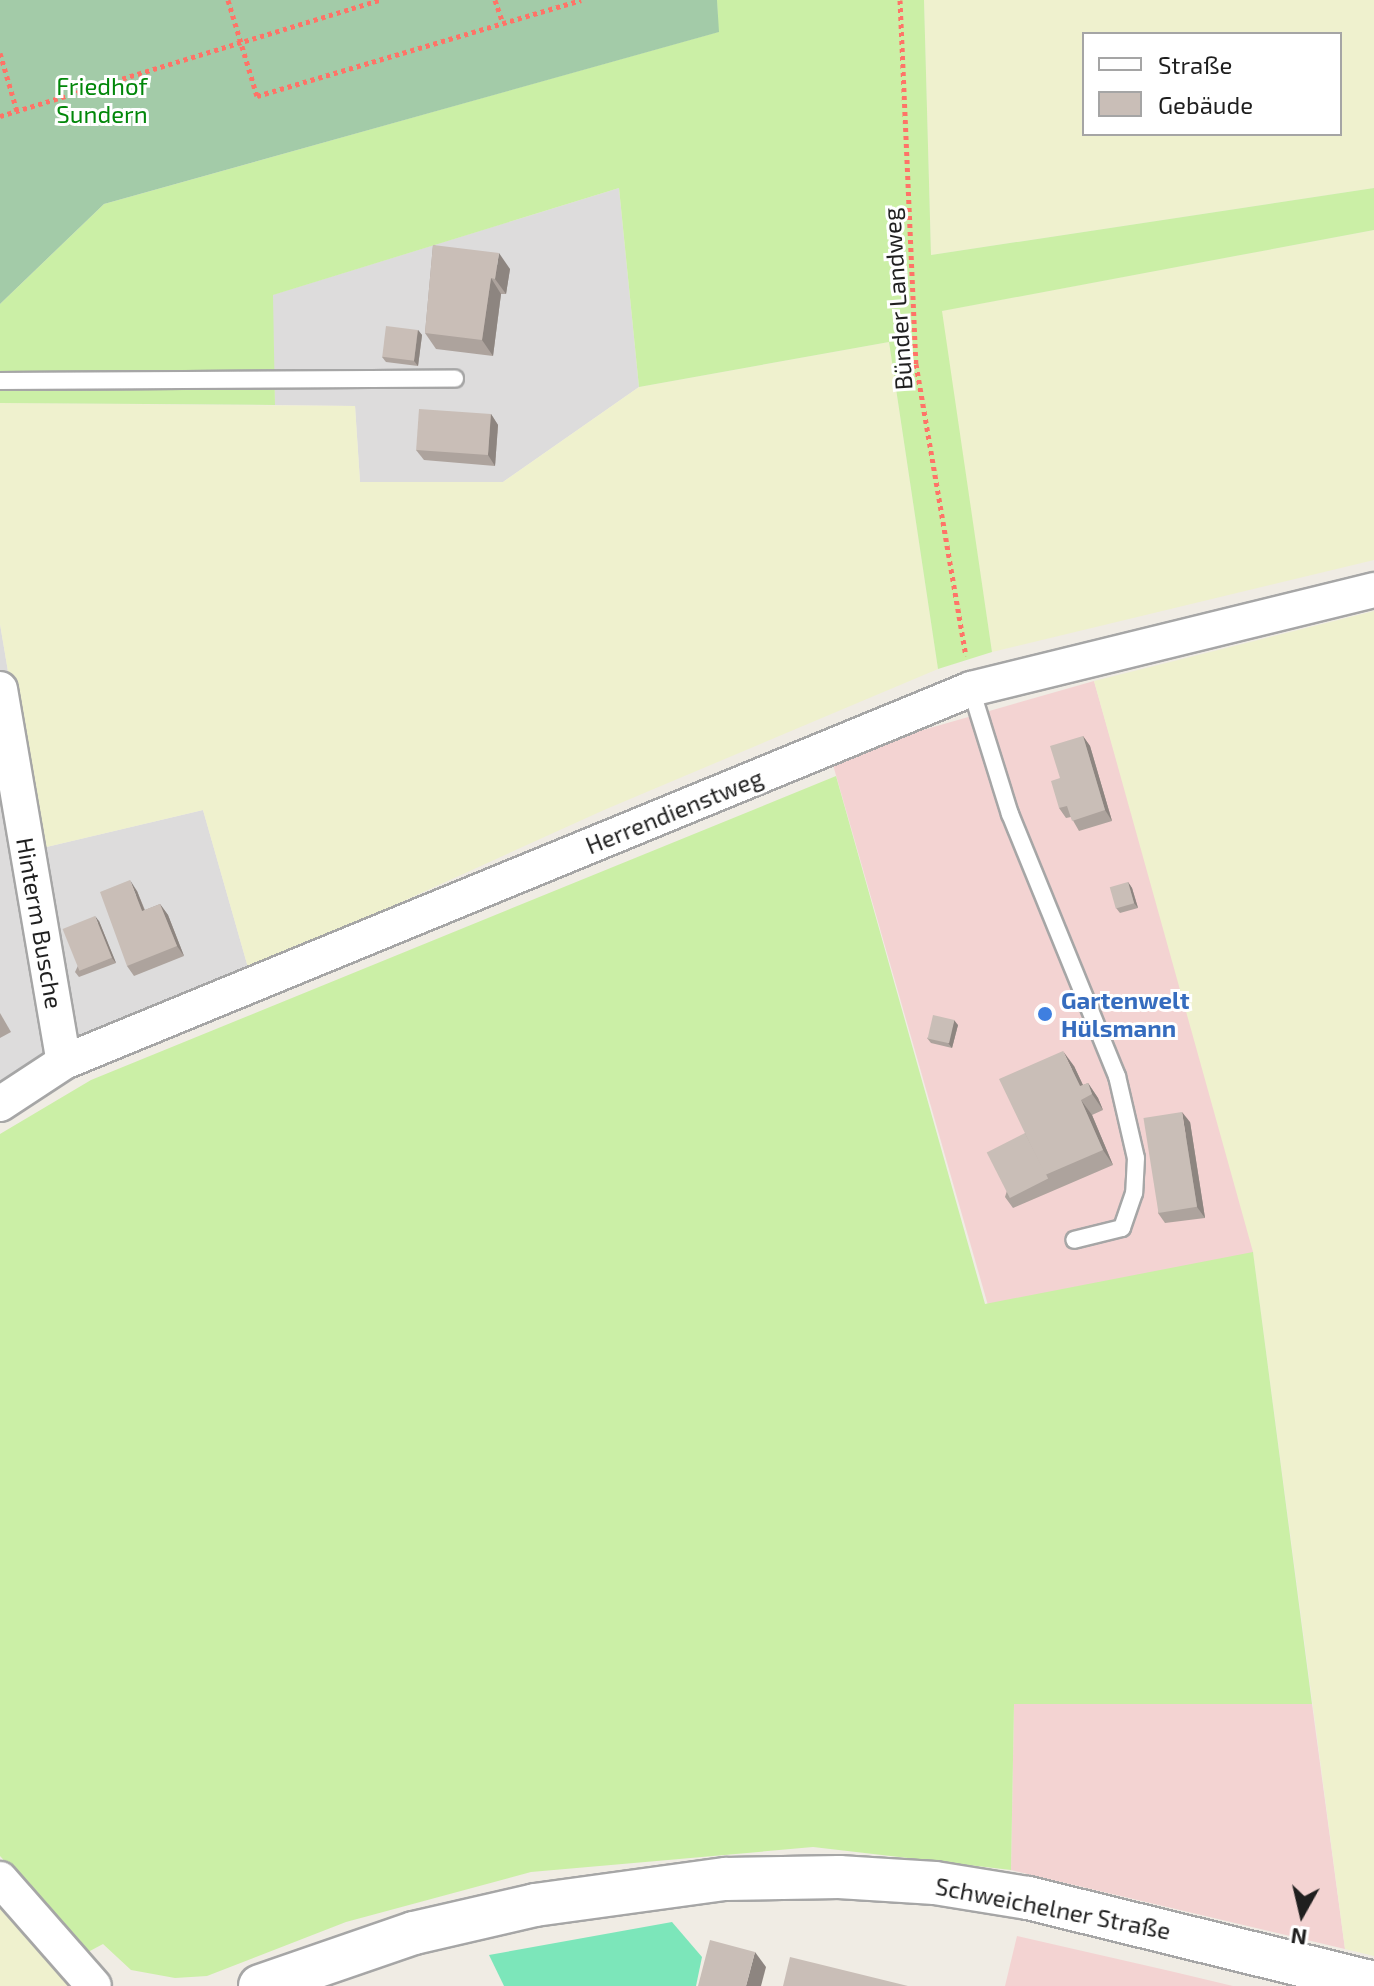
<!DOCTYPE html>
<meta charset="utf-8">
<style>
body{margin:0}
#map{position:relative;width:1374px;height:1986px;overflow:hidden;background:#f0ece4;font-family:"Exo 2",sans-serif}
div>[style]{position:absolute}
.residential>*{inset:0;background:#dddcdc}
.commercial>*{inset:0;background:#f3d3d2;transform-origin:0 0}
.farmland>*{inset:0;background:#eff1ce}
.grass>*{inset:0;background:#cbefa6}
.cemetery>*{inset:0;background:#a3cba8}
.pitch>*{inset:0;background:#7ce6ba}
.path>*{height:5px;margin-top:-2.5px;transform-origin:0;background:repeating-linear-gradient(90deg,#ff7367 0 4px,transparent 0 8px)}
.roads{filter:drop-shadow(2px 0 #a6a6a6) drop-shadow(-2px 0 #a6a6a6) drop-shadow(0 2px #a6a6a6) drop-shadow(0 -2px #a6a6a6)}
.service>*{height:16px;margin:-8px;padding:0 8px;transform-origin:8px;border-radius:8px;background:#fff}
.minor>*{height:34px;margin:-17px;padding:0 17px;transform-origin:17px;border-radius:17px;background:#fff}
.tertiary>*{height:42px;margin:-21px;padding:0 21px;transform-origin:21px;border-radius:21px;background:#fff}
.wall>*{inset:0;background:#ada39d}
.shaded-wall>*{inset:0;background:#8d8580}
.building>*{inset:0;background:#c9beb7;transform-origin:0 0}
.dots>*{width:22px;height:22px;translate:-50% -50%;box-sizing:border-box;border:4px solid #fff;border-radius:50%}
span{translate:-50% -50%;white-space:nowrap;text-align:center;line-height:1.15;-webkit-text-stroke:6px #fff;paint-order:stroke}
.park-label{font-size:24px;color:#02870a}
.street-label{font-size:24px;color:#1f1f1f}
.shop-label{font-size:24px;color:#366cbe;font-weight:700}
.left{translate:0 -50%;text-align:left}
.legend{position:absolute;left:1082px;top:32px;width:260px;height:104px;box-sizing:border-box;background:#fff;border:2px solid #a5a5a5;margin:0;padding:10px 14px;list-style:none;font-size:24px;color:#1f1f1f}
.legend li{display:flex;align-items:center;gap:16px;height:40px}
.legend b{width:40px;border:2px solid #a5a5a5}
.north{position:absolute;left:1262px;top:1874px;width:80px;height:80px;-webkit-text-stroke:6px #fff;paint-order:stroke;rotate:188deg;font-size:22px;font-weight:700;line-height:32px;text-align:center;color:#1f1f1f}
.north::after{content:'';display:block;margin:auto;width:28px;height:36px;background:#1f1f1f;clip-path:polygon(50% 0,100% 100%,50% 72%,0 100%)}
</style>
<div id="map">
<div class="residential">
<div style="clip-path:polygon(619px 188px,639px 387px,503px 482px,360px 482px,355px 406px,275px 405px,272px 295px)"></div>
<div style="clip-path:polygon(0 624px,38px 849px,203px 810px,249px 971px,0 1118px)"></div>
</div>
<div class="commercial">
<div style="left:1094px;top:681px;width:593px;height:274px;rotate:74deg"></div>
<div style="clip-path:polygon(1014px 1704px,1312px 1704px,1345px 1949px,1011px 1870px)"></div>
<div style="clip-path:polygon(1017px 1936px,1170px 1971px,1233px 1986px,1005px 1986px)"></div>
</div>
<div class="farmland">
<div style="clip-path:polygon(evenodd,924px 0,1374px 0,1374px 188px,931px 255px,924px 0,1084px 34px,1340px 34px,1340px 134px,1084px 134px,1084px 34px)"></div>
<div style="clip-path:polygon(1374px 230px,1374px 560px,992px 652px,941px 311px)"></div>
<div style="clip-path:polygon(889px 342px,938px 669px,604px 810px,249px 971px,203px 810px,38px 849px,0 624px,0 403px,355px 406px,360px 482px,503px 482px,639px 387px)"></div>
<div style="clip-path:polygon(1374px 611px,1374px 1956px,1345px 1949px,1253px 1252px,1094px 681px)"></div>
<div style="clip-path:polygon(0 1901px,61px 1972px,69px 1986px,0 1986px)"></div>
</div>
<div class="grass">
<div style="clip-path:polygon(717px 0,924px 0,931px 255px,1374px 188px,1374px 230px,942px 311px,992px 652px,938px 669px,889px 342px,639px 387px,619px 188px,273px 295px,275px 405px,0 403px,0 304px,104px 204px,718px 32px)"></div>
<div style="clip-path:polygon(836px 776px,985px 1304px,1253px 1252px,1312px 1704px,1014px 1704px,1011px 1870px,813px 1847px,668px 1860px,531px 1872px,346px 1922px,207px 1976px,175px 1978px,131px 1970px,103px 1944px,88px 1952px,0 1856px,0 1134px,91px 1080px)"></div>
</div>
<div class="cemetery">
<div style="clip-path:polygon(0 0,717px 0,719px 32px,104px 204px,0 304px)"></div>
</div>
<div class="pitch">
<div style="clip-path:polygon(672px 1922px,702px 1957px,696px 1986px,504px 1986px,489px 1955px)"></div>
</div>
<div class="path">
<div style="left:228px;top:0;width:100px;rotate:73.2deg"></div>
<div style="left:257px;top:96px;width:338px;rotate:-16.5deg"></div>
<div style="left:495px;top:0;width:24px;rotate:71deg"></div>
<div style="left:900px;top:0;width:364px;rotate:87.5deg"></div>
<div style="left:916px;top:364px;width:296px;rotate:80.3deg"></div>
<div style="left:0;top:53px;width:60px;rotate:73.7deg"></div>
<div style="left:0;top:116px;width:397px;rotate:-17deg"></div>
</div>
<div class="roads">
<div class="service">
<div style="left:0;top:381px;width:455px;rotate:-0.3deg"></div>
<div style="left:971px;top:689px;width:131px;rotate:72.7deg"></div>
<div style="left:1010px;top:814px;width:283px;rotate:67.8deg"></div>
<div style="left:1117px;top:1076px;width:84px;rotate:77deg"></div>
<div style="left:1136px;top:1158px;width:35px;rotate:93deg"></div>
<div style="left:1134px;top:1193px;width:37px;rotate:109deg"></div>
<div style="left:1122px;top:1228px;width:49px;rotate:166deg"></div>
</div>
<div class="minor">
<div style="left:0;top:689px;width:378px;rotate:80.3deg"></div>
<div style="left:0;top:1104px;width:77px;rotate:-33.3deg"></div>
<div style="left:64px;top:1062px;width:981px;rotate:-22.35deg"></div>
<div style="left:971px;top:689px;width:415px;rotate:-13.8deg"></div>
<div style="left:0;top:1879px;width:142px;rotate:48.7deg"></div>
</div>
<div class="tertiary">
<div style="left:260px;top:1986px;width:163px;rotate:-19deg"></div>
<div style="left:414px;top:1933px;width:124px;rotate:-13deg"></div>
<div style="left:535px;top:1905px;width:193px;rotate:-7.8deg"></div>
<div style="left:726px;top:1879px;width:113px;rotate:-1deg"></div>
<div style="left:839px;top:1877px;width:96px;rotate:3.6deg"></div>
<div style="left:935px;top:1883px;width:94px;rotate:9.2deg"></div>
<div style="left:1028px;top:1898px;width:356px;rotate:13.8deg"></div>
</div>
</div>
<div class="wall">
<div style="clip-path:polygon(433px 245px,510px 269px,506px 294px,501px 294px,493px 356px,436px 349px,425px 333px)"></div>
<div style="clip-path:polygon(418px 330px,422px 335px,418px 366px,386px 362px,382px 357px)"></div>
<div style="clip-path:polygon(491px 414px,498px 425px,495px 466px,424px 460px,416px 450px)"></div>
<div style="clip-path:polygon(1083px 736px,1090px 746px,1112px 821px,1079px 831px,1071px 817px,1066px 818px,1059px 808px,1060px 778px)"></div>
<div style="clip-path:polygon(1128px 882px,1132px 888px,1138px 908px,1120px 913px,1116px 908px)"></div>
<div style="clip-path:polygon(137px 891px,145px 910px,160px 904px,168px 915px,184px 956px,134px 976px,127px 966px)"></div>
<div style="clip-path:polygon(99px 921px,116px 963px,79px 977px,75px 972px)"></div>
<div style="clip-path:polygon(0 1013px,11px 1032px,0 1038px)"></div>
<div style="clip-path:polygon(958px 1025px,952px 1048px,931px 1043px,927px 1038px)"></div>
<div style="clip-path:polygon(1074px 1066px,1083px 1085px,1088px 1083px,1098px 1098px,1103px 1110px,1092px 1115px,1113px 1165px,1013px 1208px,1005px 1197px,1025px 1133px)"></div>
<div style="clip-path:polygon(1190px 1122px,1205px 1218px,1165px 1223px,1158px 1213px)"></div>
</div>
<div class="shaded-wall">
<div style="clip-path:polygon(499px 253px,510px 269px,506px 294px,495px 279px)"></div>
<div style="clip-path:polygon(491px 278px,501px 294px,493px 356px,482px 340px)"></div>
<div style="clip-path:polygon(418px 330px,422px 335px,418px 366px,414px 361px)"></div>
<div style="clip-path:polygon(491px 414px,498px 425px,495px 466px,488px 455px)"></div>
<div style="clip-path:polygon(1083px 736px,1090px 746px,1112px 821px,1105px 810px)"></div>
<div style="clip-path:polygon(130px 880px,137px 891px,149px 922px,142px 911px)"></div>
<div style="clip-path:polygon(1128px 882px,1132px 888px,1138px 908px,1134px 903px)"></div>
<div style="clip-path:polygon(160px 904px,168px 915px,184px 956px,177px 946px)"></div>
<div style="clip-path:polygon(95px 916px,99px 921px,116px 963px,112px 958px)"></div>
<div style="clip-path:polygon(954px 1020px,958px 1025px,952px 1048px,948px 1043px)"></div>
<div style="clip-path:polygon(1063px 1051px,1074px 1066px,1088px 1096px,1080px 1086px)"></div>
<div style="clip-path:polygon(1088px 1083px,1098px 1098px,1103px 1110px,1092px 1094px)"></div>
<div style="clip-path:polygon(1081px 1100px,1092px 1115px,1113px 1165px,1103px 1150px)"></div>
<div style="clip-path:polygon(1182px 1112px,1190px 1122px,1205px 1218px,1197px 1207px)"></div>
<div style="clip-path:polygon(755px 1952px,766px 1967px,761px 1986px,746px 1986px)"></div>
</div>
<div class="building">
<div style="clip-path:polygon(433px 245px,499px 253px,495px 279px,491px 278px,482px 340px,425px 333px)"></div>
<div style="left:386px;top:326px;width:32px;height:31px;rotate:7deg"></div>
<div style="left:419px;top:409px;width:72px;height:41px;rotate:4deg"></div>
<div style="clip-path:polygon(1083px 736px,1105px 810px,1072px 821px,1067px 806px,1059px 808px,1051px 781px,1060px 778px,1050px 746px)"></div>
<div style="clip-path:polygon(130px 880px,142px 911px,160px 904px,177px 946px,127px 966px,100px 892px)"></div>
<div style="left:1128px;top:882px;width:22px;height:19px;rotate:74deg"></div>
<div style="left:95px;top:916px;width:45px;height:35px;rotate:68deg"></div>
<div style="left:933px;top:1015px;width:22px;height:24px;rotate:13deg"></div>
<div style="clip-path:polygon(1063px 1051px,1080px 1086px,1088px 1083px,1092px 1094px,1081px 1100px,1103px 1150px,1045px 1175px,999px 1079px)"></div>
<div style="left:1182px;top:1112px;width:96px;height:39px;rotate:81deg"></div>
<div style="left:1025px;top:1133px;width:51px;height:43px;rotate:63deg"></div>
<div style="clip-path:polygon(710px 1940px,755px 1952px,746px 1986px,698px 1986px)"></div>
<div style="clip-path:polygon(790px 1957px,908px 1986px,783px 1986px)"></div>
</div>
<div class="dots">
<div style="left:1045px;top:1014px;background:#3f7fe0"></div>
</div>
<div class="park-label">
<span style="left:102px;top:100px">Friedhof<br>Sundern</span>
</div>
<div class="street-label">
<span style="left:897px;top:299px;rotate:-94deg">Bünder Landweg</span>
<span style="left:674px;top:811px;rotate:-22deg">Herrendienstweg</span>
<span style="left:40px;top:923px;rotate:80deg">Hinterm Busche</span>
<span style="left:1053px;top:1908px;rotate:11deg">Schweichelner Straße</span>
</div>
<div class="shop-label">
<span class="left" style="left:1061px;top:1014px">Gartenwelt<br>Hülsmann</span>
</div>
<ul class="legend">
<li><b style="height:10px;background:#fff"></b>Straße</li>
<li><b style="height:22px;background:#c9beb7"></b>Gebäude</li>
</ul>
<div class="north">N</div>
</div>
